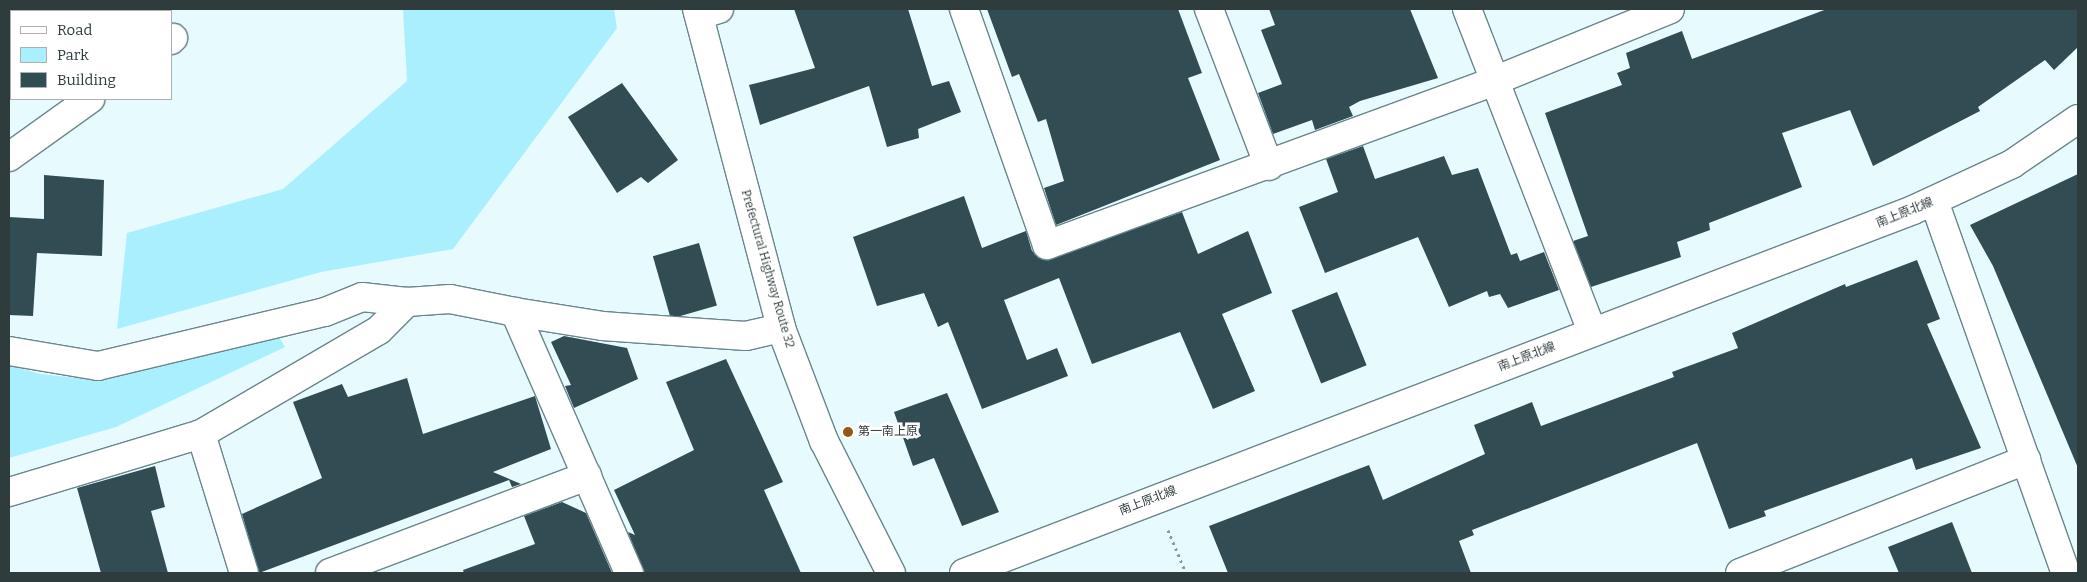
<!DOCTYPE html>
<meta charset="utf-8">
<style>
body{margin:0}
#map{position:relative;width:2087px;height:582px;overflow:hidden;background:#e7fafe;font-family:Bitter,"Noto Sans JP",serif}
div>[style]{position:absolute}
.green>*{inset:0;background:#a9effe}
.building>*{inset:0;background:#314c52;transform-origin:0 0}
.path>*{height:3px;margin-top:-1.5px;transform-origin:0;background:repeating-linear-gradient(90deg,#89999c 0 2.5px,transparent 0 6.5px)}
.roads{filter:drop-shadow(1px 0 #69868b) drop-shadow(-1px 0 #69868b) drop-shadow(0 1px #69868b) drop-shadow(0 -1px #69868b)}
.minor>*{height:28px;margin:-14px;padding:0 14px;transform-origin:14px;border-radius:14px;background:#fff}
.tertiary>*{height:28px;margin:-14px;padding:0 14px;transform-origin:14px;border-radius:14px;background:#fff}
.secondary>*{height:28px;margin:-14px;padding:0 14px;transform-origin:14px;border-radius:14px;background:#fff}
.dots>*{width:14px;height:14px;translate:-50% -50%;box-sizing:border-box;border:2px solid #fff;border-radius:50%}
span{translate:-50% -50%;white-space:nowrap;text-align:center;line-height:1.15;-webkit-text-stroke:5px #fff;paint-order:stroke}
.street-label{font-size:12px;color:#2f3c3e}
.poi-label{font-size:12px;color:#2f3c3e}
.left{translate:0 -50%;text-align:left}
.frame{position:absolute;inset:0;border:10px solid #2f3c3e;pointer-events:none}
.legend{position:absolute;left:10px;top:10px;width:162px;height:90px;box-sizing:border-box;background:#fff;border:1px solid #acb1b2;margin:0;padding:6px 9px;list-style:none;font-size:15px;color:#2f3c3e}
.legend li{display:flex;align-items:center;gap:10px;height:25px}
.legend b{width:25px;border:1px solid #acb1b2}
</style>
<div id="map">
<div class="green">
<div style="clip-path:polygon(403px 9px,614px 9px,617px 28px,453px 249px,321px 272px,117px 329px,127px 233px,283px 189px,407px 81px)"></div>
<div style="clip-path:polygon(278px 335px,285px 347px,116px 427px,9px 458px,9px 365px,40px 374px,96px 380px)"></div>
</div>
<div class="building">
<div style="clip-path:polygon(794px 9px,908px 9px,932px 86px,949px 81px,961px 112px,918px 129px,919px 138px,887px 147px,869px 86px,760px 125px,749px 85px,815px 68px)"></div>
<div style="clip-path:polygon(987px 9px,1178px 9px,1202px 73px,1188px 78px,1220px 160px,1056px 225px,1044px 188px,1064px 181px,1046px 119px,1038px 122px,1019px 74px,1012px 77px)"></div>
<div style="clip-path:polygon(1269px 9px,1410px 9px,1438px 78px,1360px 101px,1349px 107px,1353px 116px,1315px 130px,1312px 120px,1273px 134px,1258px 93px,1282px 84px,1261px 30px,1275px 25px)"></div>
<div style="clip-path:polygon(1827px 9px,2078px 9px,2078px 47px,2054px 70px,2045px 60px,1978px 107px,1980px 111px,1873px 166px,1850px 110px,1782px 133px,1802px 187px,1709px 223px,1710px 230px,1677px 242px,1681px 257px,1591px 287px,1573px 241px,1588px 236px,1545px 113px,1622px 85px,1617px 73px,1630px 68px,1626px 53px,1682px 31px,1692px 59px)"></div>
<div style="clip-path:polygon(622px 83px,678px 160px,648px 183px,641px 177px,617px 193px,568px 117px)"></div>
<div style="clip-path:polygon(1363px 146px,1375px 179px,1444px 156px,1452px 175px,1478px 168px,1511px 255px,1517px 253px,1520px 261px,1544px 252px,1559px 290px,1508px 308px,1500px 294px,1489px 297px,1487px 291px,1449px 307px,1418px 237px,1325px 273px,1299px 207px,1338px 192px,1326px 159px)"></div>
<div style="clip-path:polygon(2078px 174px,2078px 468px,1993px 266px,1970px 225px)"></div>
<div style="clip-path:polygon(44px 175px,104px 180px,102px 256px,37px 253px,33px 316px,9px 315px,9px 217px,44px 219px)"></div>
<div style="clip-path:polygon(964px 196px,982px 248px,1026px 231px,1032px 251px,1045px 260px,1182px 212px,1198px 254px,1248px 231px,1272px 293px,1222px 314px,1255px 391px,1213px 409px,1180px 332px,1092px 364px,1059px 278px,1004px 300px,1027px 360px,1057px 348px,1068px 376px,982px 409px,948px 322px,938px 327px,924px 293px,877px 306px,853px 237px)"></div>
<div style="left:699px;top:243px;width:65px;height:48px;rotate:74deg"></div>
<div style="clip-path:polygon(1917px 260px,1940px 319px,1927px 324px,1981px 448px,1916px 470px,1912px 458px,1764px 511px,1766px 516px,1729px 529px,1697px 443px,1472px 530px,1474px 535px,1459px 541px,1471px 573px,1228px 573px,1209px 526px,1369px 465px,1383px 500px,1485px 454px,1474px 425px,1532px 402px,1541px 426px,1674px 377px,1672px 372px,1738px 348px,1732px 333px,1845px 284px,1846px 287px)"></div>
<div style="left:1337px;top:292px;width:79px;height:49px;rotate:68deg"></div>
<div style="clip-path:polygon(564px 336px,627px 348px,638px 379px,574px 408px,565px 386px,571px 385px,551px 342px)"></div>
<div style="clip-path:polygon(726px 359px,783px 482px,764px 490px,801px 573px,644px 573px,628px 532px,635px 535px,614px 490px,694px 450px,666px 382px)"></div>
<div style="clip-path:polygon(407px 378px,423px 434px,535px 396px,551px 449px,493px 472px,521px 484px,512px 487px,509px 480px,259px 573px,242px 514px,322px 478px,293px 402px,342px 384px,348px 397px)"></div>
<div style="clip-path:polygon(947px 393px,999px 512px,962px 526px,934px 458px,913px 466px,894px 412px)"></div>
<div style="clip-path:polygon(155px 466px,165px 507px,151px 511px,168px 573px,101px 573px,77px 488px)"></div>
<div style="clip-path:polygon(562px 502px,586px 513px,612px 573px,464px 573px,463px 570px,535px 544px,524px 516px)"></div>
<div style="clip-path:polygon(1952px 522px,1972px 573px,1899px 573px,1888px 547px)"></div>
</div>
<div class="path">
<div style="left:1168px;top:530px;width:47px;rotate:67.3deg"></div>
</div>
<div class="roads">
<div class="minor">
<div style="left:964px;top:9px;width:250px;rotate:70.6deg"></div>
<div style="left:1047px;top:245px;width:476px;rotate:-20.1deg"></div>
<div style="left:1494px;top:81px;width:190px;rotate:-22.2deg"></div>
<div style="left:1209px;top:9px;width:168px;rotate:69.1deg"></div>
<div style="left:1467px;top:9px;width:346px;rotate:68.8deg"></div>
<div style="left:699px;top:15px;width:21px;rotate:-17deg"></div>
<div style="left:171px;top:40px;width:3px;rotate:-45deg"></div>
<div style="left:9px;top:157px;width:100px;rotate:-35.6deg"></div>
<div style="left:1934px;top:201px;width:395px;rotate:70.5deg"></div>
<div style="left:515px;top:312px;width:88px;rotate:9.1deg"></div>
<div style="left:602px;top:326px;width:144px;rotate:4deg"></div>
<div style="left:746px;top:336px;width:36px;rotate:-13deg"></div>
<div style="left:9px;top:351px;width:90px;rotate:9.6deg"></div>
<div style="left:98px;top:366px;width:233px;rotate:-13.4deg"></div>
<div style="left:325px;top:312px;width:40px;rotate:-22deg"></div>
<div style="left:362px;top:297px;width:45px;rotate:6.3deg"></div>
<div style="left:407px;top:302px;width:43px;rotate:-4deg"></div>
<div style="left:450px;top:299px;width:66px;rotate:11.3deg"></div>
<div style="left:515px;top:312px;width:285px;rotate:66.4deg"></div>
<div style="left:201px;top:434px;width:145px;rotate:72.8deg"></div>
<div style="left:9px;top:492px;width:201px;rotate:-16.8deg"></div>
<div style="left:201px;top:434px;width:206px;rotate:-30.3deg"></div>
<div style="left:379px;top:330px;width:40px;rotate:-45deg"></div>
<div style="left:330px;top:573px;width:275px;rotate:-20.7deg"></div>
<div style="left:1740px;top:573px;width:308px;rotate:-21.6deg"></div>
</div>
<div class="tertiary">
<div style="left:964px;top:573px;width:1016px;rotate:-20.93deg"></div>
<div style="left:1913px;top:210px;width:109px;rotate:-24.9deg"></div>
<div style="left:2012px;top:164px;width:80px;rotate:-34.3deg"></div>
</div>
<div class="secondary">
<div style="left:697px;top:9px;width:330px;rotate:75.2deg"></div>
<div style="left:781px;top:328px;width:121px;rotate:69.2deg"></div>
<div style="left:824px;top:441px;width:148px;rotate:63.1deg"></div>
</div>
</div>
<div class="dots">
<div style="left:848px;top:432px;background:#935816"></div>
</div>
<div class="street-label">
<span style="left:1905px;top:213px;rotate:-22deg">南上原北線</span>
<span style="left:767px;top:269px;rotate:74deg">Prefectural Highway Route 32</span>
<span style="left:1527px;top:357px;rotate:-21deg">南上原北線</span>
<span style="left:1148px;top:501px;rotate:-21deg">南上原北線</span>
</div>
<div class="poi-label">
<span class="left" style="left:858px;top:432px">第一南上原</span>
</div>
<div class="frame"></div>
<ul class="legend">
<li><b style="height:6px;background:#fff"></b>Road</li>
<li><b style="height:14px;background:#a9effe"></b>Park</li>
<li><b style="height:14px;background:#314c52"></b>Building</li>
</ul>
</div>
